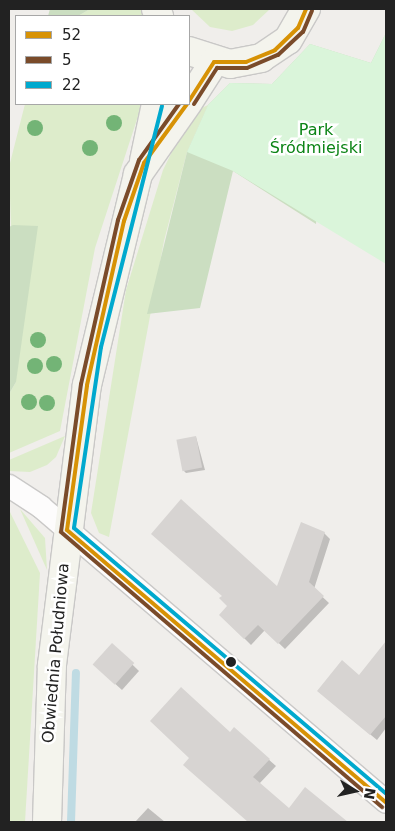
<!DOCTYPE html>
<meta charset="utf-8">
<style>
body{margin:0}
#map{position:relative;width:395px;height:831px;overflow:hidden;background:#f0eeeb;font-family:"DejaVu Sans",sans-serif}
div>[style]{position:absolute}
.grass>*{inset:0;background:#ddeccb}
.forest>*{inset:0;background:#cbdec1}
.park>*{inset:0;background:#daf5da}
.shadow>*{inset:0;background:#0003}
.stream>*{height:8px;margin:-4px;padding:0 4px;transform-origin:4px;border-radius:4px;background:#bfdbe3}
.building>*{inset:0;background:#d7d4d2;transform-origin:0 0}
.roads{filter:drop-shadow(1px 0 #c9c8c7) drop-shadow(-1px 0 #c9c8c7) drop-shadow(0 1px #c9c8c7) drop-shadow(0 -1px #c9c8c7)}
.minor>*{height:22px;margin:-11px;padding:0 11px;transform-origin:11px;border-radius:11px;background:#fdfcfc}
.secondary>*{height:28px;margin:-14px;padding:0 14px;transform-origin:14px;border-radius:14px;background:#f4f4ed}
.bus-1>*{height:4px;margin:-2px;padding:0 2px;transform-origin:2px;border-radius:2px;background:#d79205}
.bus-2>*{height:4px;margin:-2px;padding:0 2px;transform-origin:2px;border-radius:2px;background:#7a4b2a}
.bus-3>*{height:4px;margin:-2px;padding:0 2px;transform-origin:2px;border-radius:2px;background:#00a9ce}
.trees>*{width:16px;height:16px;margin:-8px;border-radius:50%;background:#73b476}
.dots>*{width:14px;height:14px;translate:-50% -50%;box-sizing:border-box;border:2px solid #fff;border-radius:50%}
span{translate:-50% -50%;white-space:nowrap;text-align:center;line-height:1.15;-webkit-text-stroke:5px #fff;paint-order:stroke}
.park-label{font-size:16px;color:#0c8416}
.street-label{font-size:16px;color:#222}
.frame{position:absolute;inset:0;border:10px solid #222;pointer-events:none}
.legend{position:absolute;left:15px;top:15px;width:175px;height:90px;box-sizing:border-box;background:#fff;border:1px solid #a7a7a7;margin:0;padding:6px 9px;list-style:none;font-size:15px;color:#222}
.legend li{display:flex;align-items:center;gap:10px;height:25px}
.legend b{width:25px;border:1px solid #a7a7a7}
.north{position:absolute;left:330px;top:766px;width:50px;height:50px;-webkit-text-stroke:4px #fff;paint-order:stroke;rotate:100deg;font-size:14px;font-weight:700;line-height:20px;text-align:center;color:#222}
.north::after{content:'';display:block;margin:auto;width:18px;height:22px;background:#222;clip-path:polygon(50% 0,100% 100%,50% 72%,0 100%)}
</style>
<div id="map">
<div class="grass">
<div style="clip-path:polygon(90px 9px,145px 9px,145px 16px,78px 16px)"></div>
<div style="clip-path:polygon(191px 9px,270px 9px,253px 25px,232px 31px,210px 27px)"></div>
<div style="clip-path:polygon(25px 104px,142px 104px,95px 248px,60px 431px,9px 453px,9px 394px,16px 382px,9px 167px)"></div>
<div style="clip-path:polygon(208px 105px,187px 152px,164px 241px,109px 537px,99px 533px,91px 513px,126px 290px,163px 170px,191px 113px)"></div>
<div style="clip-path:polygon(65px 436px,56px 457px,47px 465px,30px 472px,9px 471px,9px 460px)"></div>
<div style="clip-path:polygon(20px 509px,45px 538px,47px 570px)"></div>
<div style="clip-path:polygon(9px 510px,40px 573px,25px 822px,9px 822px)"></div>
</div>
<div class="forest">
<div style="clip-path:polygon(50px 9px,90px 9px,78px 16px,48px 16px)"></div>
<div style="clip-path:polygon(386px 33px,318px 196px,316px 224px,233px 171px,200px 308px,147px 314px,187px 152px,208px 105px,230px 83px,272px 84px,310px 44px,371px 63px)"></div>
<div style="clip-path:polygon(13px 225px,38px 226px,16px 382px,9px 394px,9px 227px)"></div>
</div>
<div class="park">
<div style="clip-path:polygon(386px 33px,386px 264px,233px 171px,187px 152px,208px 105px,230px 83px,272px 84px,310px 44px,371px 63px)"></div>
</div>
<div class="shadow">
<div style="clip-path:polygon(196px 437px,205px 470px,186px 473px,183px 470px)"></div>
<div style="clip-path:polygon(324px 533px,330px 539px,314px 589px,329px 603px,285px 649px,265px 630px,251px 645px,221px 615px,278px 588px)"></div>
<div style="clip-path:polygon(112px 645px,139px 671px,122px 690px,101px 671px)"></div>
<div style="clip-path:polygon(383px 648px,386px 728px,377px 740px,318px 691px,359px 676px)"></div>
<div style="clip-path:polygon(234px 729px,276px 766px,259px 784px,289px 810px,305px 789px,344px 822px,266px 822px,252px 811px,230px 734px)"></div>
<div style="clip-path:polygon(148px 808px,165px 822px,135px 822px)"></div>
</div>
<div class="stream">
<div style="left:71px;top:822px;width:149px;rotate:-88.1deg"></div>
</div>
<div class="building">
<div style="left:196px;top:436px;width:32px;height:20px;rotate:79deg"></div>
<div style="clip-path:polygon(181px 499px,277px 586px,301px 522px,325px 532px,309px 582px,324px 596px,278px 644px,258px 625px,244px 639px,219px 615px,227px 606px,219px 598px,222px 596px,151px 534px)"></div>
<div style="clip-path:polygon(386px 641px,386px 716px,370px 735px,317px 691px,342px 660px,359px 675px)"></div>
<div style="left:112px;top:643px;width:30px;height:29px;rotate:42deg"></div>
<div style="clip-path:polygon(181px 687px,230px 732px,234px 727px,270px 759px,253px 777px,289px 808px,305px 787px,348px 822px,248px 822px,183px 765px,189px 758px,150px 721px)"></div>
</div>
<div class="roads">
<div class="minor">
<div style="left:9px;top:486px;width:38px;rotate:33deg"></div>
<div style="left:41px;top:507px;width:454px;rotate:40.5deg"></div>
</div>
<div class="secondary">
<div style="left:156px;top:9px;width:8px;rotate:67deg"></div>
<div style="left:189px;top:51px;width:43px;rotate:17.6deg"></div>
<div style="left:230px;top:64px;width:32px;rotate:-11deg"></div>
<div style="left:261px;top:58px;width:32px;rotate:-34deg"></div>
<div style="left:288px;top:40px;width:36px;rotate:-60deg"></div>
<div style="left:189px;top:101px;width:46px;rotate:-57.3deg"></div>
<div style="left:144px;top:161px;width:58px;rotate:-78.1deg"></div>
<div style="left:47px;top:822px;width:157px;rotate:-88.2deg"></div>
<div style="left:52px;top:665px;width:282px;rotate:-82.9deg"></div>
<div style="left:87px;top:385px;width:217px;rotate:-76.4deg"></div>
<div style="left:138px;top:174px;width:85px;rotate:-55deg"></div>
</div>
</div>
<div class="bus-1">
<div style="left:189px;top:101px;width:46px;rotate:-57.3deg"></div>
<div style="left:214px;top:62px;width:32px"></div>
<div style="left:246px;top:62px;width:31px;rotate:-22deg"></div>
<div style="left:275px;top:50px;width:32px;rotate:-44deg"></div>
<div style="left:298px;top:28px;width:21px;rotate:-67deg"></div>
<div style="left:67px;top:530px;width:146px;rotate:-82.1deg"></div>
<div style="left:87px;top:385px;width:168px;rotate:-77.3deg"></div>
<div style="left:124px;top:221px;width:61px;rotate:-71deg"></div>
<div style="left:144px;top:163px;width:73px;rotate:-53.9deg"></div>
<div style="left:67px;top:530px;width:419px;rotate:40.5deg"></div>
</div>
<div class="bus-2">
<div style="left:179px;top:104px;width:69px;rotate:125.5deg"></div>
<div style="left:139px;top:160px;width:64px;rotate:109.3deg"></div>
<div style="left:118px;top:220px;width:168px;rotate:102.7deg"></div>
<div style="left:81px;top:384px;width:149px;rotate:97.7deg"></div>
<div style="left:61px;top:532px;width:423px;rotate:40.6deg"></div>
<div style="left:194px;top:104px;width:43px;rotate:-57.4deg"></div>
<div style="left:217px;top:68px;width:30px"></div>
<div style="left:247px;top:68px;width:34px;rotate:-23deg"></div>
<div style="left:278px;top:55px;width:34px;rotate:-43deg"></div>
<div style="left:303px;top:32px;width:23px;rotate:-67deg"></div>
</div>
<div class="bus-3">
<div style="left:162px;top:106px;width:249px;rotate:104.2deg"></div>
<div style="left:101px;top:347px;width:183px;rotate:98.5deg"></div>
<div style="left:74px;top:528px;width:410px;rotate:40.4deg"></div>
</div>
<div class="trees">
<div style="left:114px;top:123px"></div>
<div style="left:35px;top:128px"></div>
<div style="left:90px;top:148px"></div>
<div style="left:38px;top:340px"></div>
<div style="left:54px;top:364px"></div>
<div style="left:35px;top:366px"></div>
<div style="left:29px;top:402px"></div>
<div style="left:47px;top:403px"></div>
</div>
<div class="dots">
<div style="left:231px;top:662px;background:#222"></div>
</div>
<div class="park-label">
<span style="left:316px;top:139px">Park<br>Śródmiejski</span>
</div>
<div class="street-label">
<span style="left:56px;top:653px;rotate:-85deg">Obwiednia Południowa</span>
</div>
<div class="frame"></div>
<ul class="legend">
<li><b style="height:6px;background:#d79205"></b>52</li>
<li><b style="height:6px;background:#7a4b2a"></b>5</li>
<li><b style="height:6px;background:#00a9ce"></b>22</li>
</ul>
<div class="north">N</div>
</div>
